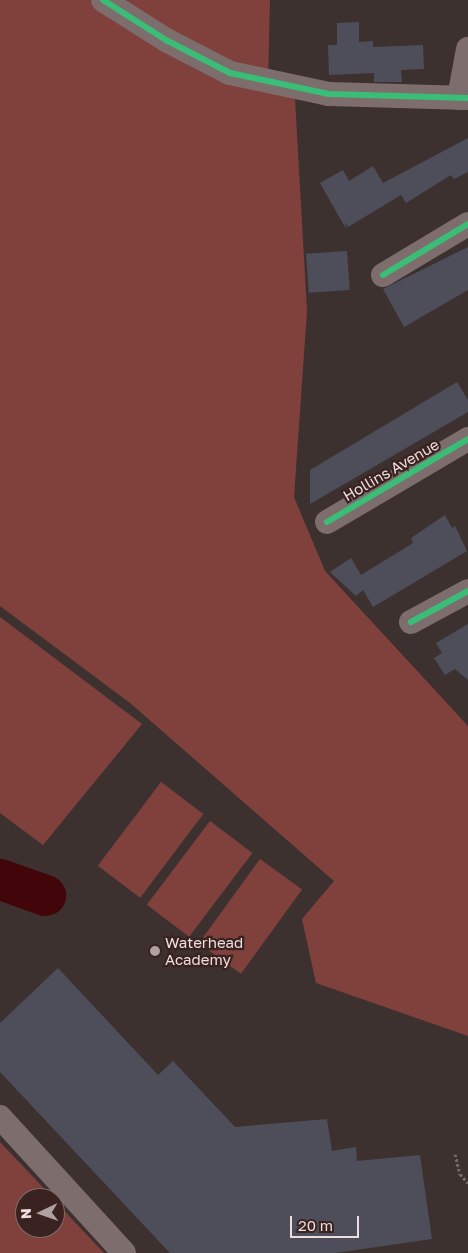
<!DOCTYPE html>
<style>
body{margin:0}
#map{position:relative;width:468px;height:1253px;overflow:hidden;background:#3d3130;font-family:"Golos Text",sans-serif}
div>[style]{position:absolute}
.green>*{inset:0;background:#80413d;transform-origin:0 0}
.river>*{height:41px;margin:-20.5px;padding:0 20.5px;transform-origin:20.5px;border-radius:20.5px;background:#42060a}
.building>*{inset:0;background:#4d4e59;transform-origin:0 0}
.path>*{height:3px;margin-top:-1.5px;transform-origin:0;background:repeating-linear-gradient(90deg,#756a69 0 2.5px,transparent 0 5px)}
.minor>*{height:24px;margin:-12px;padding:0 12px;transform-origin:12px;border-radius:12px;background:#7d6e6d}
.cycleway>*{height:6px;margin:-3px;padding:0 3px;transform-origin:3px;border-radius:3px;background:#3abd76}
.dots>*{width:14px;height:14px;translate:-50% -50%;box-sizing:border-box;border:2px solid #392220;border-radius:50%}
span{translate:-50% -50%;white-space:nowrap;text-align:center;line-height:1.15;-webkit-text-stroke:4.5px #392220;paint-order:stroke}
.street-label{font-size:15px;color:#eddddc}
.poi-label{font-size:15px;color:#eddddc}
.left{translate:0 -50%;text-align:left}
.north{position:absolute;left:15px;top:1188px;width:50px;height:50px;box-sizing:border-box;background:#392220;border:1px solid #816d6b;border-radius:50%;rotate:267deg;font-size:14px;font-weight:700;line-height:20px;text-align:center;color:#eddddc}
.north::after{content:'';display:block;margin:auto;width:18px;height:22px;background:#afa1a0;clip-path:polygon(50% 0,100% 100%,50% 72%,0 100%)}
.scale{position:absolute;left:290px;top:1216px;width:69px;height:22px;box-sizing:border-box;border:2px solid #eddddc;border-top:0;padding-left:6px;font-size:15px;line-height:18px;white-space:nowrap;color:#eddddc;-webkit-text-stroke:4px #392220;paint-order:stroke}
</style>
<div id="map">
<div class="green">
<div style="clip-path:polygon(0 0,90px 0,104px 12px,249px 85px,295px 99px,307px 311px,294px 497px,325px 571px,468px 726px,468px 1036px,316px 983px,302px 919px,334px 881px,130px 703px,0 606px)"></div>
<div style="clip-path:polygon(123px 0,270px 0,268px 80px,224px 64px)"></div>
<div style="clip-path:polygon(0 617px,142px 724px,43px 845px,0 813px)"></div>
<div style="left:161px;top:782px;width:53px;height:105px;rotate:37deg"></div>
<div style="left:210px;top:821px;width:53px;height:105px;rotate:37deg"></div>
<div style="left:260px;top:859px;width:52px;height:104px;rotate:36deg"></div>
<div style="clip-path:polygon(0 1142px,53px 1198px,25px 1198px,25px 1228px,55px 1228px,55px 1201px,104px 1253px,0 1253px)"></div>
</div>
<div class="river">
<div style="left:0;top:879px;width:48px;rotate:19.6deg"></div>
</div>
<div class="building">
<div style="clip-path:polygon(359px 22px,359px 42px,373px 41px,373px 47px,423px 45px,424px 69px,401px 70px,402px 82px,374px 82px,374px 73px,329px 75px,328px 45px,337px 45px,337px 23px)"></div>
<div style="clip-path:polygon(468px 138px,468px 172px,454px 179px,451px 175px,406px 203px,401px 195px,348px 227px,345px 222px,346px 229px,320px 183px,343px 170px,349px 181px,373px 166px,383px 183px)"></div>
<div style="clip-path:polygon(468px 247px,468px 290px,404px 327px,383px 289px)"></div>
<div style="left:347px;top:251px;width:39px;height:41px;rotate:86deg"></div>
<div style="clip-path:polygon(457px 382px,468px 400px,468px 412px,310px 504px,310px 470px)"></div>
<div style="clip-path:polygon(445px 515px,452px 528px,455px 526px,467px 551px,373px 607px,363px 590px,356px 596px,330px 572px,351px 558px,361px 575px,413px 543px,411px 538px)"></div>
<div style="clip-path:polygon(468px 624px,468px 680px,455px 669px,445px 675px,434px 658px,442px 653px,436px 643px)"></div>
<div style="clip-path:polygon(58px 968px,158px 1075px,173px 1061px,235px 1127px,327px 1119px,332px 1151px,356px 1147px,357px 1161px,420px 1155px,432px 1239px,335px 1253px,170px 1253px,0 1072px,0 1023px)"></div>
</div>
<div class="path">
<div style="left:455px;top:1154px;width:21px;rotate:76deg"></div>
<div style="left:460px;top:1174px;width:12px;rotate:48deg"></div>
</div>
<div class="minor">
<div style="left:103px;top:0;width:75px;rotate:32.4deg"></div>
<div style="left:166px;top:40px;width:72px;rotate:27.3deg"></div>
<div style="left:230px;top:73px;width:101px;rotate:12deg"></div>
<div style="left:329px;top:94px;width:139px;rotate:1.6deg"></div>
<div style="left:459px;top:98px;width:50px;rotate:-79.6deg"></div>
<div style="left:383px;top:275px;width:99px;rotate:-31deg"></div>
<div style="left:327px;top:522px;width:164px;rotate:-30.5deg"></div>
<div style="left:411px;top:622px;width:65px;rotate:-28.5deg"></div>
<div style="left:0;top:1117px;width:184px;rotate:47.6deg"></div>
</div>
<div class="cycleway">
<div style="left:103px;top:0;width:75px;rotate:32.4deg"></div>
<div style="left:166px;top:40px;width:72px;rotate:27.3deg"></div>
<div style="left:230px;top:73px;width:101px;rotate:12deg"></div>
<div style="left:329px;top:94px;width:139px;rotate:1.6deg"></div>
<div style="left:383px;top:275px;width:99px;rotate:-31deg"></div>
<div style="left:327px;top:522px;width:164px;rotate:-30.5deg"></div>
<div style="left:411px;top:622px;width:65px;rotate:-28.5deg"></div>
</div>
<div class="dots">
<div style="left:155px;top:951px;background:#afa1a0"></div>
</div>
<div class="street-label">
<span style="left:391px;top:470px;rotate:-30deg">Hollins Avenue</span>
</div>
<div class="poi-label">
<span class="left" style="left:165px;top:951px">Waterhead<br>Academy</span>
</div>
<div class="north">N</div>
<div class="scale">20 m</div>
</div>
